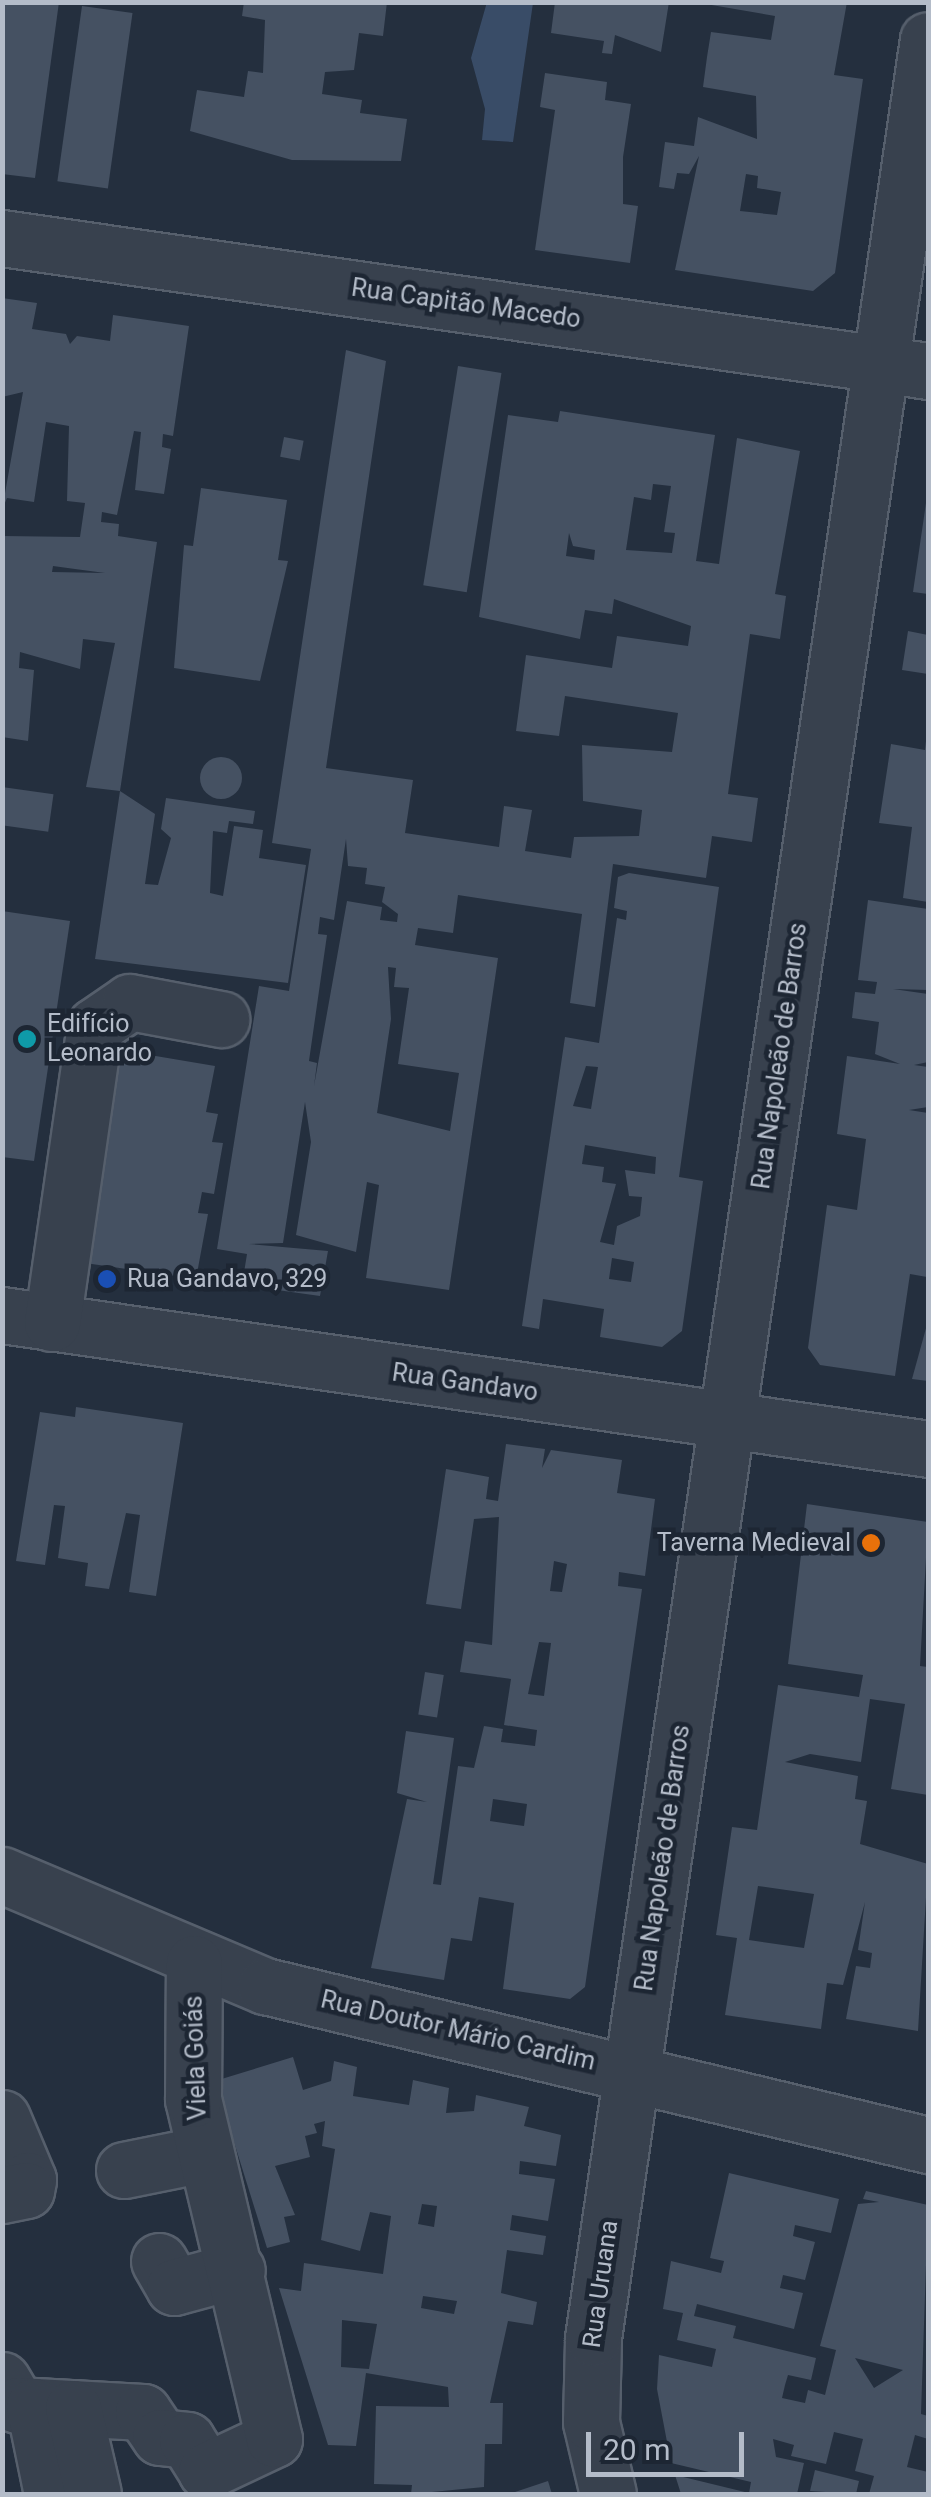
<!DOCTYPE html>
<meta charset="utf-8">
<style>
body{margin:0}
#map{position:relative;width:931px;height:2497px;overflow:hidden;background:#242f3e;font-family:Roboto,sans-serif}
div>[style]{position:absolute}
.water>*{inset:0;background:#394c67}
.building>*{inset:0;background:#455162;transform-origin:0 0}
.round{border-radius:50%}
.roads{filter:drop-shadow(2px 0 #565f6c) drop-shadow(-2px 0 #565f6c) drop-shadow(0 2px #565f6c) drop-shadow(0 -2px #565f6c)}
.minor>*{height:55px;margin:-27.5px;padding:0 27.5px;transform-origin:27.5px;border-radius:27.5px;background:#38414e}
.dots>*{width:28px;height:28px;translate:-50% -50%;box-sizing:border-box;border:5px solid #1d2633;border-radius:50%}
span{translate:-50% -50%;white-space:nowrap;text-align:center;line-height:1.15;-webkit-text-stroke:9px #1d2633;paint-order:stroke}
.street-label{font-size:25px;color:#b4bcc9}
.poi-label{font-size:25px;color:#b4bcc9}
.left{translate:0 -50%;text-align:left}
.right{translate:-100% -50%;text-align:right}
.frame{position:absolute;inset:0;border:5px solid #b4bcc9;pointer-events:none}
.scale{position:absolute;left:586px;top:2432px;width:158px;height:45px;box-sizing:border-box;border:5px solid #b4bcc9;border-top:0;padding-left:12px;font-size:30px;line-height:35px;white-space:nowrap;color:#b4bcc9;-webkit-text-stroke:8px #1d2633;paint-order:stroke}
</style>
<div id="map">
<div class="water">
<div style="clip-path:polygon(487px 2px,533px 3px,513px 142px,482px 140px,485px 109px,471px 58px)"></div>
</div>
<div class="building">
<div style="clip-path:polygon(3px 2px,59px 2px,35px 178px,2px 174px)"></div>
<div style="clip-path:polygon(244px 2px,387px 2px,383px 36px,359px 33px,354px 70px,325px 72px,322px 94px,362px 100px,360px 113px,407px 119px,401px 161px,292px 160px,190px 131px,197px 90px,244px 97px,248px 71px,263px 73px,265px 20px,242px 16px)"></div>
<div style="clip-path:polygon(555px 2px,669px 2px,661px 52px,615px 35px,612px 54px,602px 53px,604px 41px,551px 33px)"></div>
<div style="clip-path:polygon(evenodd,694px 2px,847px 2px,834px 75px,863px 79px,835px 273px,813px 291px,675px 270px,699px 156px,689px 174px,677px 173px,674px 189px,659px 187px,665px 142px,694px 146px,698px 117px,757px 139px,756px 96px,703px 87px,707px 57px,711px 32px,771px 40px,775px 16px,694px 2px,746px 174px,758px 176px,757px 188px,781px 192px,777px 215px,740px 211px,746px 174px)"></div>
<div style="left:82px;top:6px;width:51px;height:177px;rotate:8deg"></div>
<div style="clip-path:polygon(545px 73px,607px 82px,605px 100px,631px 104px,623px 157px,623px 204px,638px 206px,630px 263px,535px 250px,555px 110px,540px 107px)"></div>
<div style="clip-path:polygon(evenodd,2px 298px,37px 303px,32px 329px,66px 334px,70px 344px,77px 336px,110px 341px,113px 315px,189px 326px,173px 436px,163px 434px,162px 447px,171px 449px,164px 494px,135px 490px,141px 432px,134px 431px,117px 515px,102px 512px,101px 522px,119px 524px,118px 536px,157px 542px,120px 791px,155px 814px,145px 884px,158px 885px,171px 838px,161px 829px,166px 798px,255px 811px,253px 824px,229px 821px,227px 833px,213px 831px,210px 893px,223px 896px,234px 826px,263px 830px,259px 858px,306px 865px,288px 983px,95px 959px,120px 791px,86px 787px,115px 643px,83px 639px,80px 669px,20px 652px,19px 668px,34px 670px,28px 741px,2px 737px,2px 536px,80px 537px,85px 503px,67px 501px,69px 426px,46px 422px,34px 502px,7px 498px,2px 510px,23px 392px,2px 397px,2px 298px,53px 566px,75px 569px,105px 573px,52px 572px,53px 566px)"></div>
<div style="clip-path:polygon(evenodd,346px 350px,386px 361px,326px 768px,413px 780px,405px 833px,499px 847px,504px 806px,532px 810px,525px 851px,571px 858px,574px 837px,639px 836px,642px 810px,583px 801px,582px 745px,672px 752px,678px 713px,565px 696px,559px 736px,516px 731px,526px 655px,612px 668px,617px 636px,688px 646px,691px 626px,614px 599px,612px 614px,585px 610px,580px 639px,479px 617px,508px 415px,558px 422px,560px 411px,715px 435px,696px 561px,719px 564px,737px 438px,800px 451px,775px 594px,786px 596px,780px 639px,750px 634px,728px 794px,758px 798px,752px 842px,712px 836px,706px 878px,613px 864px,595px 1007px,570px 1003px,582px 914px,458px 895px,453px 933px,418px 928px,415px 945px,498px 958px,449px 1290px,366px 1278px,379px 1185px,367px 1182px,356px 1252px,296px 1235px,311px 1142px,305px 1102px,283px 1243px,249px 1244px,328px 1251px,320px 1296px,242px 1285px,247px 1254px,217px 1249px,259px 986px,289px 991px,311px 849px,272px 843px,346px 350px,653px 484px,671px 486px,664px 532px,675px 533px,672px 553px,626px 550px,634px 497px,651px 500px,653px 484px,346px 350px,569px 533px,573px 546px,595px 550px,594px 560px,566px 556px,569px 533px,346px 350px,346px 839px,348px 866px,367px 868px,365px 884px,385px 887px,382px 902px,398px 914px,397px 922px,380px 920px,382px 907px,347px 901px,314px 1086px,317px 1063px,309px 1061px,327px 935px,318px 934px,320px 917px,334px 920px,346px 839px,346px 350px,388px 967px,396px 968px,394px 987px,409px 988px,398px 1064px,459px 1073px,450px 1131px,377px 1113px,391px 1019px,388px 967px)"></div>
<div style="left:458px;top:366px;width:44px;height:222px;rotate:9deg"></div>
<div style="left:284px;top:437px;width:20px;height:20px;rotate:11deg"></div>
<div style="clip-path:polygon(201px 488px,287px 500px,278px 560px,288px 561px,260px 681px,174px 668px,184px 545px,193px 546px)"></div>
<div style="clip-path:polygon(926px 503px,928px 504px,928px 594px,913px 592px)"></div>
<div style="clip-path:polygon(908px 631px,928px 635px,928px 674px,902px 670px)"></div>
<div style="clip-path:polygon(926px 741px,928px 741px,928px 902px,903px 898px,912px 827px,879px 823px,891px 744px,925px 750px)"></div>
<div class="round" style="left:200px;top:757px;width:42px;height:42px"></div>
<div style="left:2px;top:787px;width:52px;height:38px;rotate:8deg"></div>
<div style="clip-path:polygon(evenodd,629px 873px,719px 887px,679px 1177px,703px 1181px,682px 1331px,662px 1347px,600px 1337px,604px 1309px,543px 1299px,539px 1329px,522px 1326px,565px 1037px,599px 1043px,617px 918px,626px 920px,627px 911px,614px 908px,618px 877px,629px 873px,586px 1066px,598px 1067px,591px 1109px,573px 1106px,586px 1066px,629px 873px,585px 1145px,656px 1157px,655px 1174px,625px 1170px,629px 1196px,642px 1197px,640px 1216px,617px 1226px,614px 1245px,600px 1242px,616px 1184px,602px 1182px,604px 1167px,582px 1164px,585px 1145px,629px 873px,612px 1258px,634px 1262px,631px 1282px,609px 1279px,612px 1258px)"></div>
<div style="clip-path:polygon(868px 900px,928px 909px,928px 990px,893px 989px,928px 994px,928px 1062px,914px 1065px,928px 1067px,928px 1107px,909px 1110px,928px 1113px,928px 1266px,927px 1277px,910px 1274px,895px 1376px,820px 1365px,808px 1348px,827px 1205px,857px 1210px,862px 1171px,866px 1139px,837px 1134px,847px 1056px,900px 1064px,875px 1054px,879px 1022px,852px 1018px,855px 992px,875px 994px,877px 982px,858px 980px)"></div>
<div style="clip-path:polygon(2px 911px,70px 921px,34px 1161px,2px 1157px)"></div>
<div style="clip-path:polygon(114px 1049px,215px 1066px,206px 1112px,218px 1114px,212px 1142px,223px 1143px,214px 1194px,202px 1192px,198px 1213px,208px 1214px,196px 1279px,78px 1262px)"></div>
<div style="clip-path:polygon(928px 1321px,928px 1381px,912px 1379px)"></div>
<div style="clip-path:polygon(76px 1407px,183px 1423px,156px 1596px,129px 1592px,140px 1515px,126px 1513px,109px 1589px,85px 1586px,88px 1563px,58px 1558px,65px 1506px,54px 1505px,45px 1565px,16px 1561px,40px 1412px,75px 1417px)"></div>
<div style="clip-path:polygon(evenodd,506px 1444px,545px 1449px,542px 1468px,551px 1450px,622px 1460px,617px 1493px,655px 1499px,645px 1576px,619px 1572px,618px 1586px,642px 1589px,585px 1987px,570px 1999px,503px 1989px,514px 1903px,479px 1897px,472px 1941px,451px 1938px,444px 1980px,371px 1968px,407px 1799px,427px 1802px,397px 1793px,406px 1731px,454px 1738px,433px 1884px,441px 1885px,458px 1766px,474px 1768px,484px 1726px,503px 1729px,501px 1742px,535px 1746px,537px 1730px,504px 1725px,511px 1679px,460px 1672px,465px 1641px,492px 1645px,499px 1517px,474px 1519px,461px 1609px,426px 1604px,446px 1469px,489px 1477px,486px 1499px,498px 1501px,506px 1444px,554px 1561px,567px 1564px,562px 1592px,550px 1591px,554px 1561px,506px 1444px,539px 1642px,551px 1643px,544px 1696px,528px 1694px,539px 1642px,506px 1444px,493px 1799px,527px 1804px,524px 1826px,490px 1821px,493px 1799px)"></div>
<div style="clip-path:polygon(evenodd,807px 1504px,928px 1522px,920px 1666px,928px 1667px,928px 1795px,891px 1789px,905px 1704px,870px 1699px,861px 1762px,810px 1754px,785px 1762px,858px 1776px,855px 1799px,867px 1801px,860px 1844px,928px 1864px,918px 2031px,846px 2019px,856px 1966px,870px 1968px,872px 1953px,858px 1950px,865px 1902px,843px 1985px,827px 1983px,821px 2029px,725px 2015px,737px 1938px,716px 1935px,732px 1827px,757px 1830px,778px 1685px,859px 1697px,863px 1675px,788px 1664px,807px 1504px,758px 1886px,814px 1894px,804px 1948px,749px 1940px,758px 1886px)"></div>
<div style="left:425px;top:1672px;width:19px;height:43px;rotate:9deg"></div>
<div style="clip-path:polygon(evenodd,293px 2057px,303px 2090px,331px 2081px,334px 2061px,357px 2067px,353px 2096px,409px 2105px,413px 2080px,449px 2088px,446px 2113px,474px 2111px,476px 2095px,529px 2107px,524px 2126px,561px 2135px,556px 2166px,520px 2161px,519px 2174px,555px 2179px,548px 2221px,512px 2215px,510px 2230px,546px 2236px,543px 2255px,507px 2250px,501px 2293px,537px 2302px,533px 2325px,508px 2321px,490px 2403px,503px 2403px,502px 2444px,485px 2444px,484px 2487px,411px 2494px,412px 2485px,374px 2484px,376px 2406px,449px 2407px,448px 2387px,366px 2373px,356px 2446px,328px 2445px,279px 2288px,301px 2291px,304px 2263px,383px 2274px,391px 2216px,370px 2212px,360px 2251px,321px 2240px,335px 2149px,322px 2146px,325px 2121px,314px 2124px,317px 2133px,305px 2136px,310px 2157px,275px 2166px,295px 2215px,284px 2217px,290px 2242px,267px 2248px,215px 2081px,293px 2057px,422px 2204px,437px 2206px,434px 2227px,418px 2224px,422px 2204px,293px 2057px,423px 2296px,457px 2301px,454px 2314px,421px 2308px,423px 2296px,293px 2057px,342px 2320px,377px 2324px,369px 2369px,341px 2367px,342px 2320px)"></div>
<div style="clip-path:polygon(evenodd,729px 2173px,839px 2199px,831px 2233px,795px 2225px,793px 2236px,815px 2242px,805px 2280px,783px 2275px,780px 2288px,803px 2293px,794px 2329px,697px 2304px,694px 2316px,736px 2326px,733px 2338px,816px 2358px,811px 2380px,788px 2375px,785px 2385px,782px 2398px,805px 2403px,808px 2390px,825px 2395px,836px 2350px,820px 2346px,858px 2204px,879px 2202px,863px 2199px,866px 2191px,928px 2205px,921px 2414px,928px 2416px,928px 2439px,915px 2435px,907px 2467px,928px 2472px,928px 2494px,869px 2494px,874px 2476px,855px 2471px,863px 2439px,834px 2432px,826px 2464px,791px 2456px,794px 2445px,773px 2439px,776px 2457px,804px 2463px,797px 2494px,681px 2494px,675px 2475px,749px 2493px,751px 2482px,671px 2463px,657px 2389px,659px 2355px,712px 2367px,716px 2349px,677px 2340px,683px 2313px,663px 2309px,671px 2261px,721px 2273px,724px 2261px,710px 2258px,729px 2173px,855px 2358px,903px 2370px,874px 2388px,855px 2358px)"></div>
<div style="clip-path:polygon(815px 2470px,859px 2481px,856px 2494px,810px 2491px)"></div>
<div style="clip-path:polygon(548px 2481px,552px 2494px,509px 2494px)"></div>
</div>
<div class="roads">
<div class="minor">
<div style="left:2px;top:238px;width:936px;rotate:8.17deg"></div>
<div style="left:2px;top:1315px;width:936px;rotate:8.23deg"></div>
<div style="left:52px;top:1323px;width:300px;rotate:-81.8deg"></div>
<div style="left:95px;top:1026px;width:42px;rotate:-34.4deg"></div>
<div style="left:130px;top:1002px;width:93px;rotate:10.6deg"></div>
<div style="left:2px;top:1875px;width:285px;rotate:22.9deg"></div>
<div style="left:265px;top:1986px;width:682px;rotate:13.49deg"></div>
<div style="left:2px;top:2118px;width:67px;rotate:67.2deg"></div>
<div style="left:28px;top:2180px;width:10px;rotate:101deg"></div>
<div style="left:26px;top:2190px;width:25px;rotate:168deg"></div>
<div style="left:124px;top:2170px;width:81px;rotate:-11.4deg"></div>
<div style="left:159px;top:2261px;width:30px;rotate:60deg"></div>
<div style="left:174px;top:2287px;width:65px;rotate:-15.1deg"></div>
<div style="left:2px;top:2380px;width:29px;rotate:59deg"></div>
<div style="left:17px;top:2405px;width:126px;rotate:3.2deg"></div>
<div style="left:143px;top:2412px;width:30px;rotate:56deg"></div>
<div style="left:160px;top:2437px;width:27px;rotate:6deg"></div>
<div style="left:187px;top:2440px;width:36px;rotate:58deg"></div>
<div style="left:206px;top:2471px;width:75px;rotate:-25.2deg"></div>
<div style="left:274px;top:2439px;width:350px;rotate:-103.4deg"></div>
<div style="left:193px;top:2099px;width:136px;rotate:-89.6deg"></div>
<div style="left:34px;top:2406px;width:90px;rotate:78.4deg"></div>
<div style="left:73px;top:2408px;width:88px;rotate:76.9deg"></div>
<div style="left:608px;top:2494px;width:74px;rotate:-103.3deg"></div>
<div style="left:591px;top:2422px;width:84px;rotate:-88.6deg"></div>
<div style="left:593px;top:2338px;width:2322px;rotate:-81.71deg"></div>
</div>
</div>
<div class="dots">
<div style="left:27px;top:1039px;background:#0f9aa8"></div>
<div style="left:107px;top:1279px;background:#1a4fb4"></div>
<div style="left:871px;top:1543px;background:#e8710a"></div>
</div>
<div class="street-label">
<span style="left:466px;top:304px;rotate:8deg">Rua Capitão Macedo</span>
<span style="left:780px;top:1056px;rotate:-82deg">Rua Napoleão de Barros</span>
<span style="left:465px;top:1383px;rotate:8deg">Rua Gandavo</span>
<span style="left:663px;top:1858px;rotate:-82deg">Rua Napoleão de Barros</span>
<span style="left:458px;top:2031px;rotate:13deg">Rua Doutor Mário Cardim</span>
<span style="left:196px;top:2058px;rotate:-92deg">Viela Goiás</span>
<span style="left:601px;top:2284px;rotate:-82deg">Rua Uruana</span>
</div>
<div class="poi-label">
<span class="left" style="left:47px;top:1039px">Edifício<br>Leonardo</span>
<span class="left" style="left:127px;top:1279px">Rua Gandavo, 329</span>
<span class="right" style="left:851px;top:1543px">Taverna Medieval</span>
</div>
<div class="frame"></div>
<div class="scale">20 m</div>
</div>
